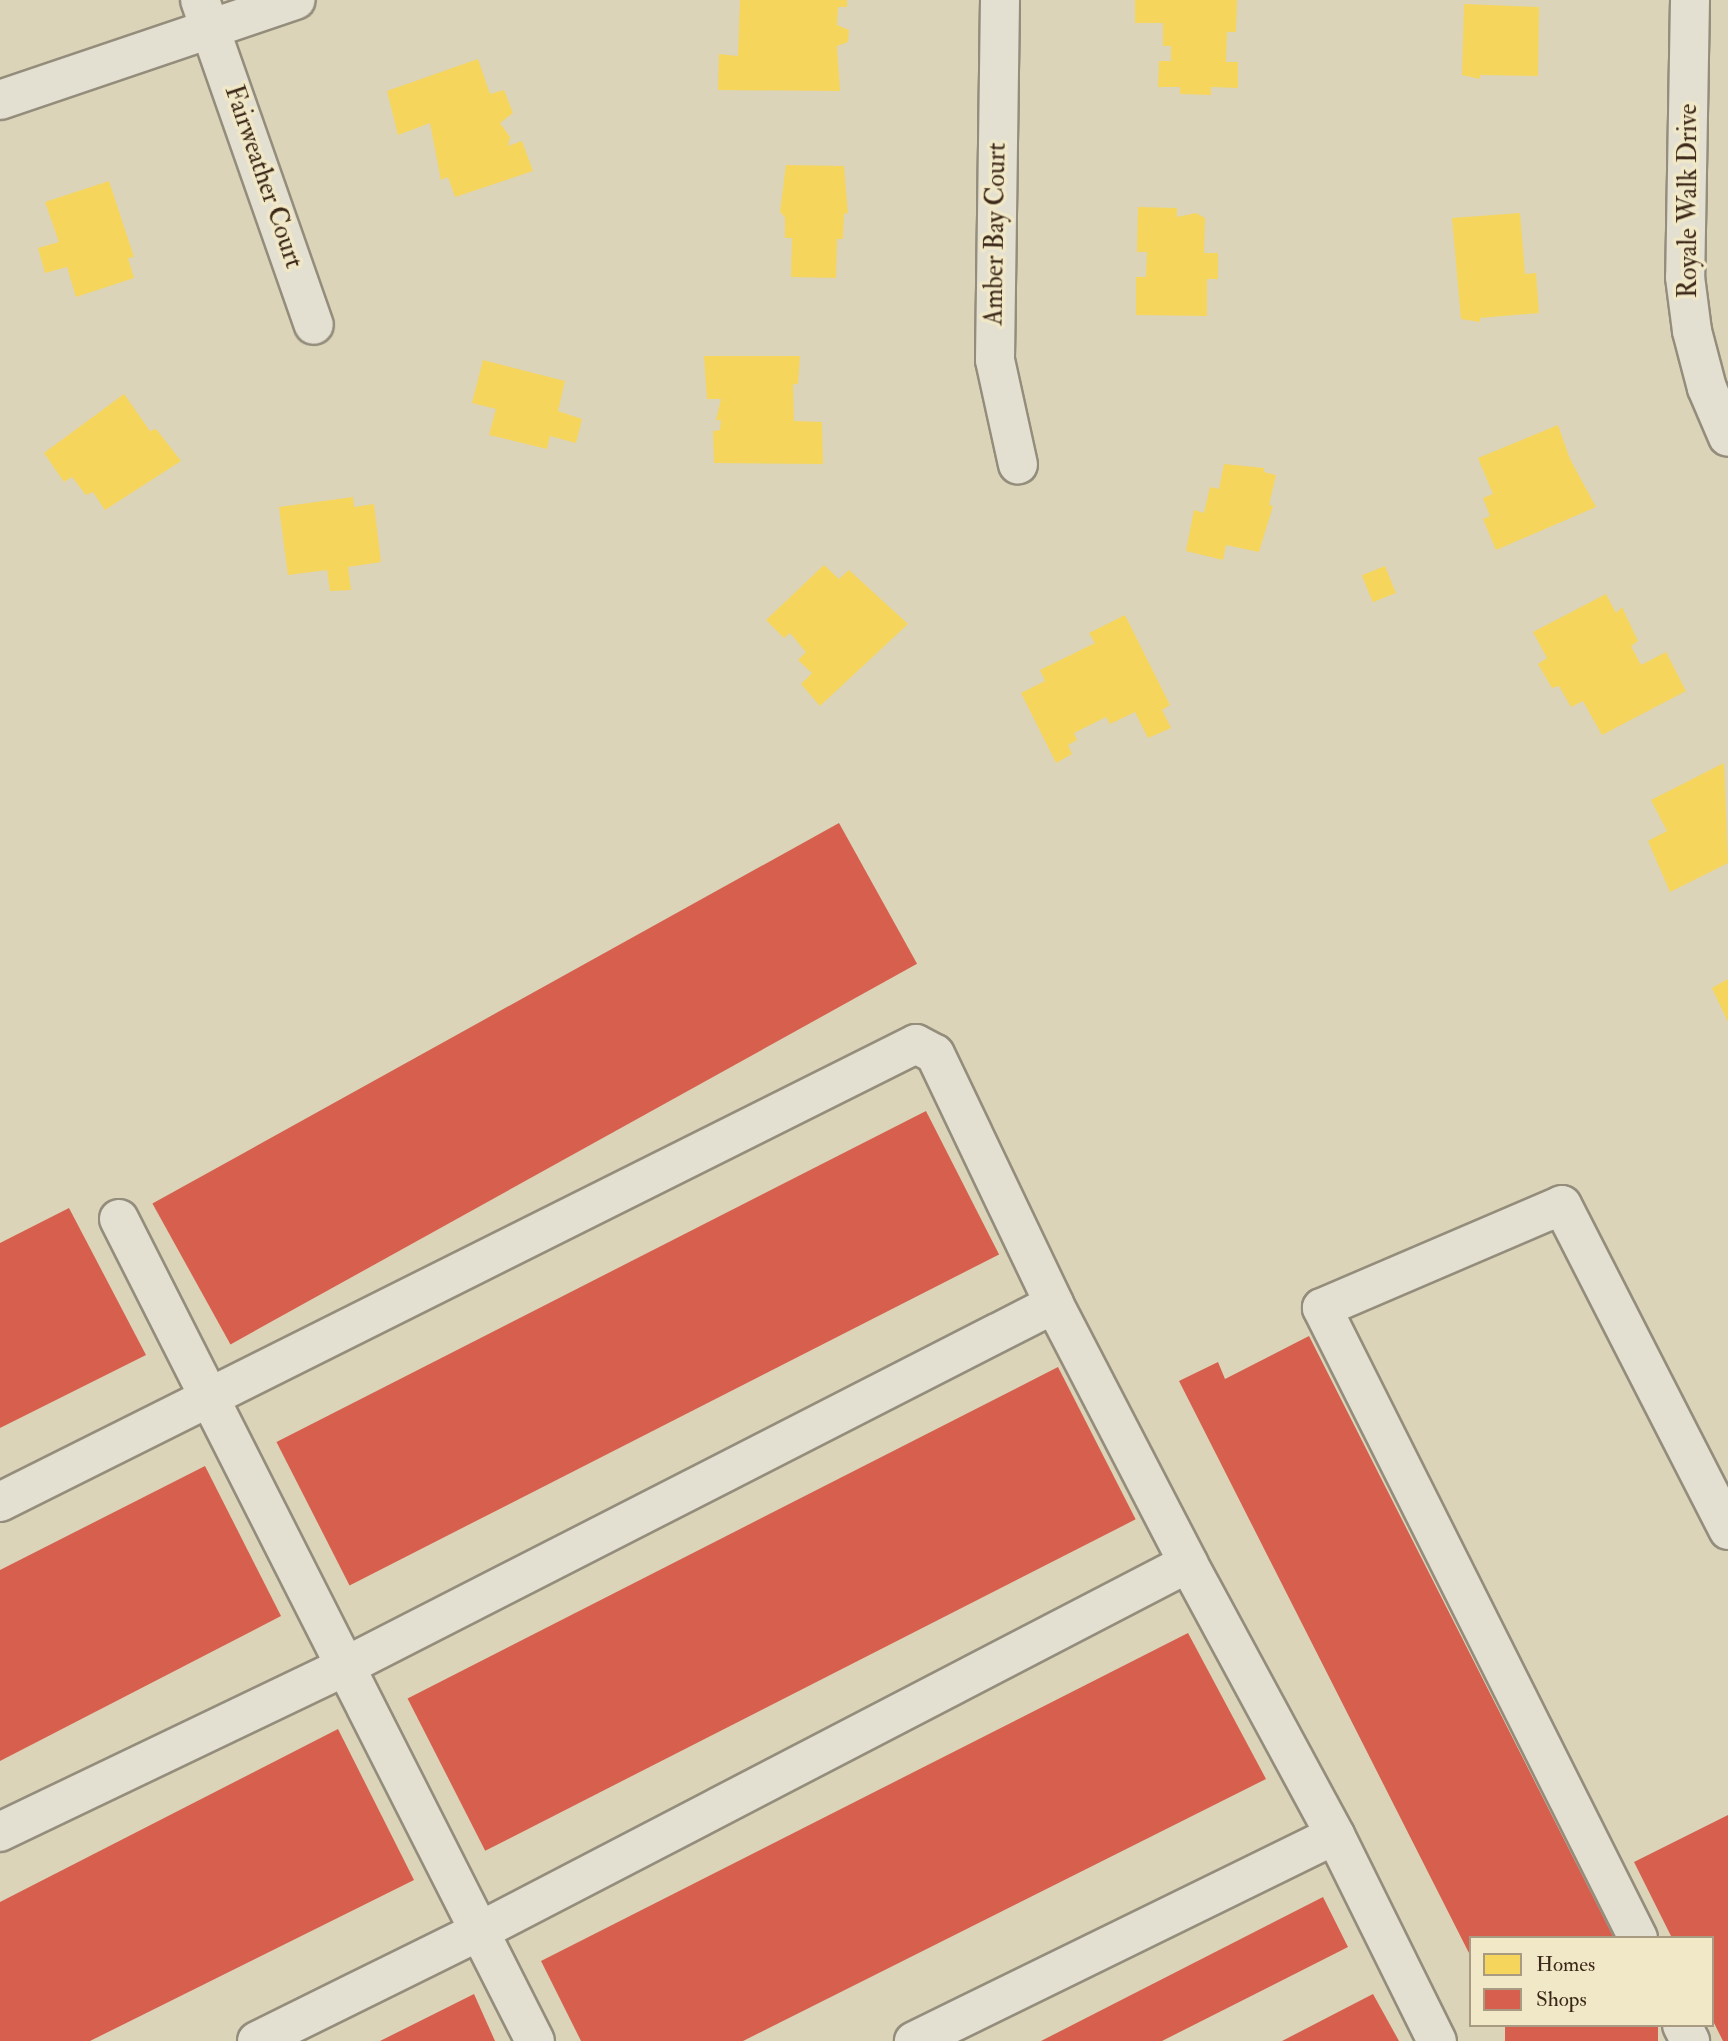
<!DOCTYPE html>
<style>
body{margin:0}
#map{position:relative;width:1728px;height:2041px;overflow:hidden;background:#dbd4b9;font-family:"IM FELL Double Pica",serif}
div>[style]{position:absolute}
.homes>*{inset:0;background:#f6d55c;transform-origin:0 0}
.shops>*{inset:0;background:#d6604d;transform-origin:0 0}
.roads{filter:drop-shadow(2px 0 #948d7c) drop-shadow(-2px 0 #948d7c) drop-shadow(0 2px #948d7c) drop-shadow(0 -2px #948d7c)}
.minor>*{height:38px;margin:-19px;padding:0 19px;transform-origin:19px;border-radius:19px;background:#e3dfd1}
span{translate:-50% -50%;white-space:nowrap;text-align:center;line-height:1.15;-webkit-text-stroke:7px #f1e8c8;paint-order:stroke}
.street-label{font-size:26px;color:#3c2818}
.legend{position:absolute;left:1469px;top:1936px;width:245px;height:91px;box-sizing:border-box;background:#f1e8c8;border:2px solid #a99b82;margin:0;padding:9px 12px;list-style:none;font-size:21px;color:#3c2818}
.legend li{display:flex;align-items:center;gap:14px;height:35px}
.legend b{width:35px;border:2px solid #a99b82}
</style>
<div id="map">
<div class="homes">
<div style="clip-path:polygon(740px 0,847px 0,847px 7px,838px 7px,837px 25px,849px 30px,848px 42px,837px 46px,840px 91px,718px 90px,719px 54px,738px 56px)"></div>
<div style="clip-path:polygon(1135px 0,1237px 0,1236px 32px,1227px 32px,1226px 62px,1238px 62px,1238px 88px,1211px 87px,1211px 95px,1180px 94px,1180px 87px,1158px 87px,1159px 61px,1171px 61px,1171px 46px,1163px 46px,1163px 23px,1135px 23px)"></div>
<div style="clip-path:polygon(1464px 4px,1539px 7px,1538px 76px,1480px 75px,1480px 79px,1462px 75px)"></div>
<div style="clip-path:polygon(478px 59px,490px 94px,504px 90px,513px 113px,500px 123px,510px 137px,508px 146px,522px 141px,533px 171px,455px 197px,448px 177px,441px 180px,430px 123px,398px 135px,387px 91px)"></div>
<div style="clip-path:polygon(786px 165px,844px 166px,848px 214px,844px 213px,843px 239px,837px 239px,836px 278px,791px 277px,792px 238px,785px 238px,785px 217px,780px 212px)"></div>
<div style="clip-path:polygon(109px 181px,134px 257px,128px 258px,134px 278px,76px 297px,67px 267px,45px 273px,38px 248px,59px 242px,45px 202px)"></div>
<div style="clip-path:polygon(1138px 207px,1177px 208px,1177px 217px,1196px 213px,1205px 218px,1204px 253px,1218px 253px,1218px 279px,1207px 279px,1207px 316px,1136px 315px,1136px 277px,1146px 277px,1147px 252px,1137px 252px)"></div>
<div style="clip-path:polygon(1520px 213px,1525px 274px,1536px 273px,1539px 313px,1480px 318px,1480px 322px,1461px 319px,1452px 218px)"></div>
<div style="clip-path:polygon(704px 356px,800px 356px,798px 384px,793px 384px,794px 421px,822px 422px,823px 464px,714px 463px,713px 431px,720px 430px,721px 420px,716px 420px,721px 399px,707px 399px)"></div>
<div style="clip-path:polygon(483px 360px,565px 381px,558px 411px,582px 419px,576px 443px,550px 436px,547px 449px,489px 435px,496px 409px,472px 403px)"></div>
<div style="clip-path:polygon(124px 394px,150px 431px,156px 429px,181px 461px,105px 510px,93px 492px,86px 495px,72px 477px,64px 482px,44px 453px)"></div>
<div style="clip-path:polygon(1558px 425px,1570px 459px,1596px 507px,1496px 550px,1483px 519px,1490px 516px,1483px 498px,1493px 494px,1478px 458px)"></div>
<div style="clip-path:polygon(1224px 464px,1264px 468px,1264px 472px,1276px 475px,1269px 505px,1273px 506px,1259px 552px,1226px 545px,1223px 560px,1186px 551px,1194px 510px,1204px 513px,1210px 487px,1219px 489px)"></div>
<div style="clip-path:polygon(353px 497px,354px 507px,374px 504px,381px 562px,348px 567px,351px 590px,330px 591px,327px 570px,288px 575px,279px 507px)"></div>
<div style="clip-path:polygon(824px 565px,839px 579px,849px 570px,908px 624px,820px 706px,801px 684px,812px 673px,798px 660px,806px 652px,790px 633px,784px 638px,766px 620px)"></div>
<div style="left:1385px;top:566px;width:29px;height:25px;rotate:68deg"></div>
<div style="clip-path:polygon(1606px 594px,1616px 613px,1622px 607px,1638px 641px,1631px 646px,1641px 665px,1666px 652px,1686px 691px,1602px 735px,1583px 701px,1571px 707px,1559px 686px,1552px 688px,1538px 664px,1547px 658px,1533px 632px)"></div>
<div style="clip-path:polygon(1125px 615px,1170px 705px,1162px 710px,1171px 728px,1148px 738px,1135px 712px,1110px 724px,1106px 717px,1074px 733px,1077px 740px,1068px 745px,1072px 754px,1056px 763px,1021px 693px,1045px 681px,1040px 670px,1095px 643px,1089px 633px)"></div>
<div style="clip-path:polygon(1724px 763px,1728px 863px,1670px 892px,1648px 841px,1667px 831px,1651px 800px)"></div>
<div style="clip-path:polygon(1728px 979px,1728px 1022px,1712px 988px)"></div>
</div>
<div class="shops">
<div style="left:839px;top:823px;width:161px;height:785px;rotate:61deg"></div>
<div style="left:926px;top:1111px;width:161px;height:729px;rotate:63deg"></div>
<div style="clip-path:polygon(69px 1208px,146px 1355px,0 1428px,0 1243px)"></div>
<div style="clip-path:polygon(1309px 1336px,1614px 1938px,1471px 1938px,1471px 1957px,1179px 1381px,1218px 1362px,1225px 1379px)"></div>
<div style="left:1058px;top:1367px;width:171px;height:730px;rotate:63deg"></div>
<div style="clip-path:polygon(205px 1466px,281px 1616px,0 1761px,0 1570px)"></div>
<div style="clip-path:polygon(1188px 1633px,1266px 1779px,743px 2041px,581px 2041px,541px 1961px)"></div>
<div style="clip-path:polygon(338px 1729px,414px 1880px,90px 2041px,0 2041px,0 1902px)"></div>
<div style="clip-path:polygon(1728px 1815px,1728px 2041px,1723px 2041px,1712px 2019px,1712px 1938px,1672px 1938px,1634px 1862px)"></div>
<div style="clip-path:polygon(1323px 1897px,1348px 1947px,1162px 2041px,1041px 2041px)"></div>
<div style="clip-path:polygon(474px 1994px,495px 2041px,380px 2041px)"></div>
<div style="clip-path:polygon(1373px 1994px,1399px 2041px,1282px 2041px)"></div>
<div style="left:1505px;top:2025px;width:153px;height:18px"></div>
</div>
<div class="roads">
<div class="minor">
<div style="left:200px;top:0;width:344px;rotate:70.7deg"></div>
<div style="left:1000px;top:0;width:360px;rotate:90.8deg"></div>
<div style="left:995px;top:360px;width:107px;rotate:77.6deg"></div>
<div style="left:1690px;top:0;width:277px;rotate:91deg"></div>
<div style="left:1685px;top:277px;width:54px;rotate:82.6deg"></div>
<div style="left:1692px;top:331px;width:59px;rotate:75.3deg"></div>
<div style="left:1707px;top:388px;width:53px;rotate:66.8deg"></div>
<div style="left:0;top:100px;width:312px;rotate:-18.7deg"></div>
<div style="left:119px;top:1219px;width:921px;rotate:63.16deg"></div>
<div style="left:1054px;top:1304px;width:292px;rotate:62.6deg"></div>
<div style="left:0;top:1502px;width:1024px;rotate:-26.57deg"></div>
<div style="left:916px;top:1044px;width:21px;rotate:28deg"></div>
<div style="left:935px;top:1054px;width:277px;rotate:64.5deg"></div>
<div style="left:1054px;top:1304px;width:795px;rotate:152.92deg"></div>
<div style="left:346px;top:1666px;width:384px;rotate:154.4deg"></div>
<div style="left:1335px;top:1835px;width:230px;rotate:63.7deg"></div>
<div style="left:1638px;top:1938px;width:705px;rotate:-116.64deg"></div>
<div style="left:1322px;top:1308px;width:261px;rotate:-23.2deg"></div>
<div style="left:1562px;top:1205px;width:365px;rotate:62.9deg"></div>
<div style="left:1682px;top:2025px;width:18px;rotate:63deg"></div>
<div style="left:257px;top:2041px;width:249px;rotate:-26.3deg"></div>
<div style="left:480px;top:1931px;width:798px;rotate:-27.46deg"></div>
<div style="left:1188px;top:1563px;width:309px;rotate:61.6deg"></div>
<div style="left:1335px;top:1835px;width:469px;rotate:153.9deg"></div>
</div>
</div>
<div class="street-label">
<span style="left:263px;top:177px;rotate:71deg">Fairweather Court</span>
<span style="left:1689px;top:201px;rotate:-90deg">Royale Walk Drive</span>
<span style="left:996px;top:234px;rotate:-89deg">Amber Bay Court</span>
</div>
<ul class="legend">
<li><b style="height:19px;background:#f6d55c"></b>Homes</li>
<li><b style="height:19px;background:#d6604d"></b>Shops</li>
</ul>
</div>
